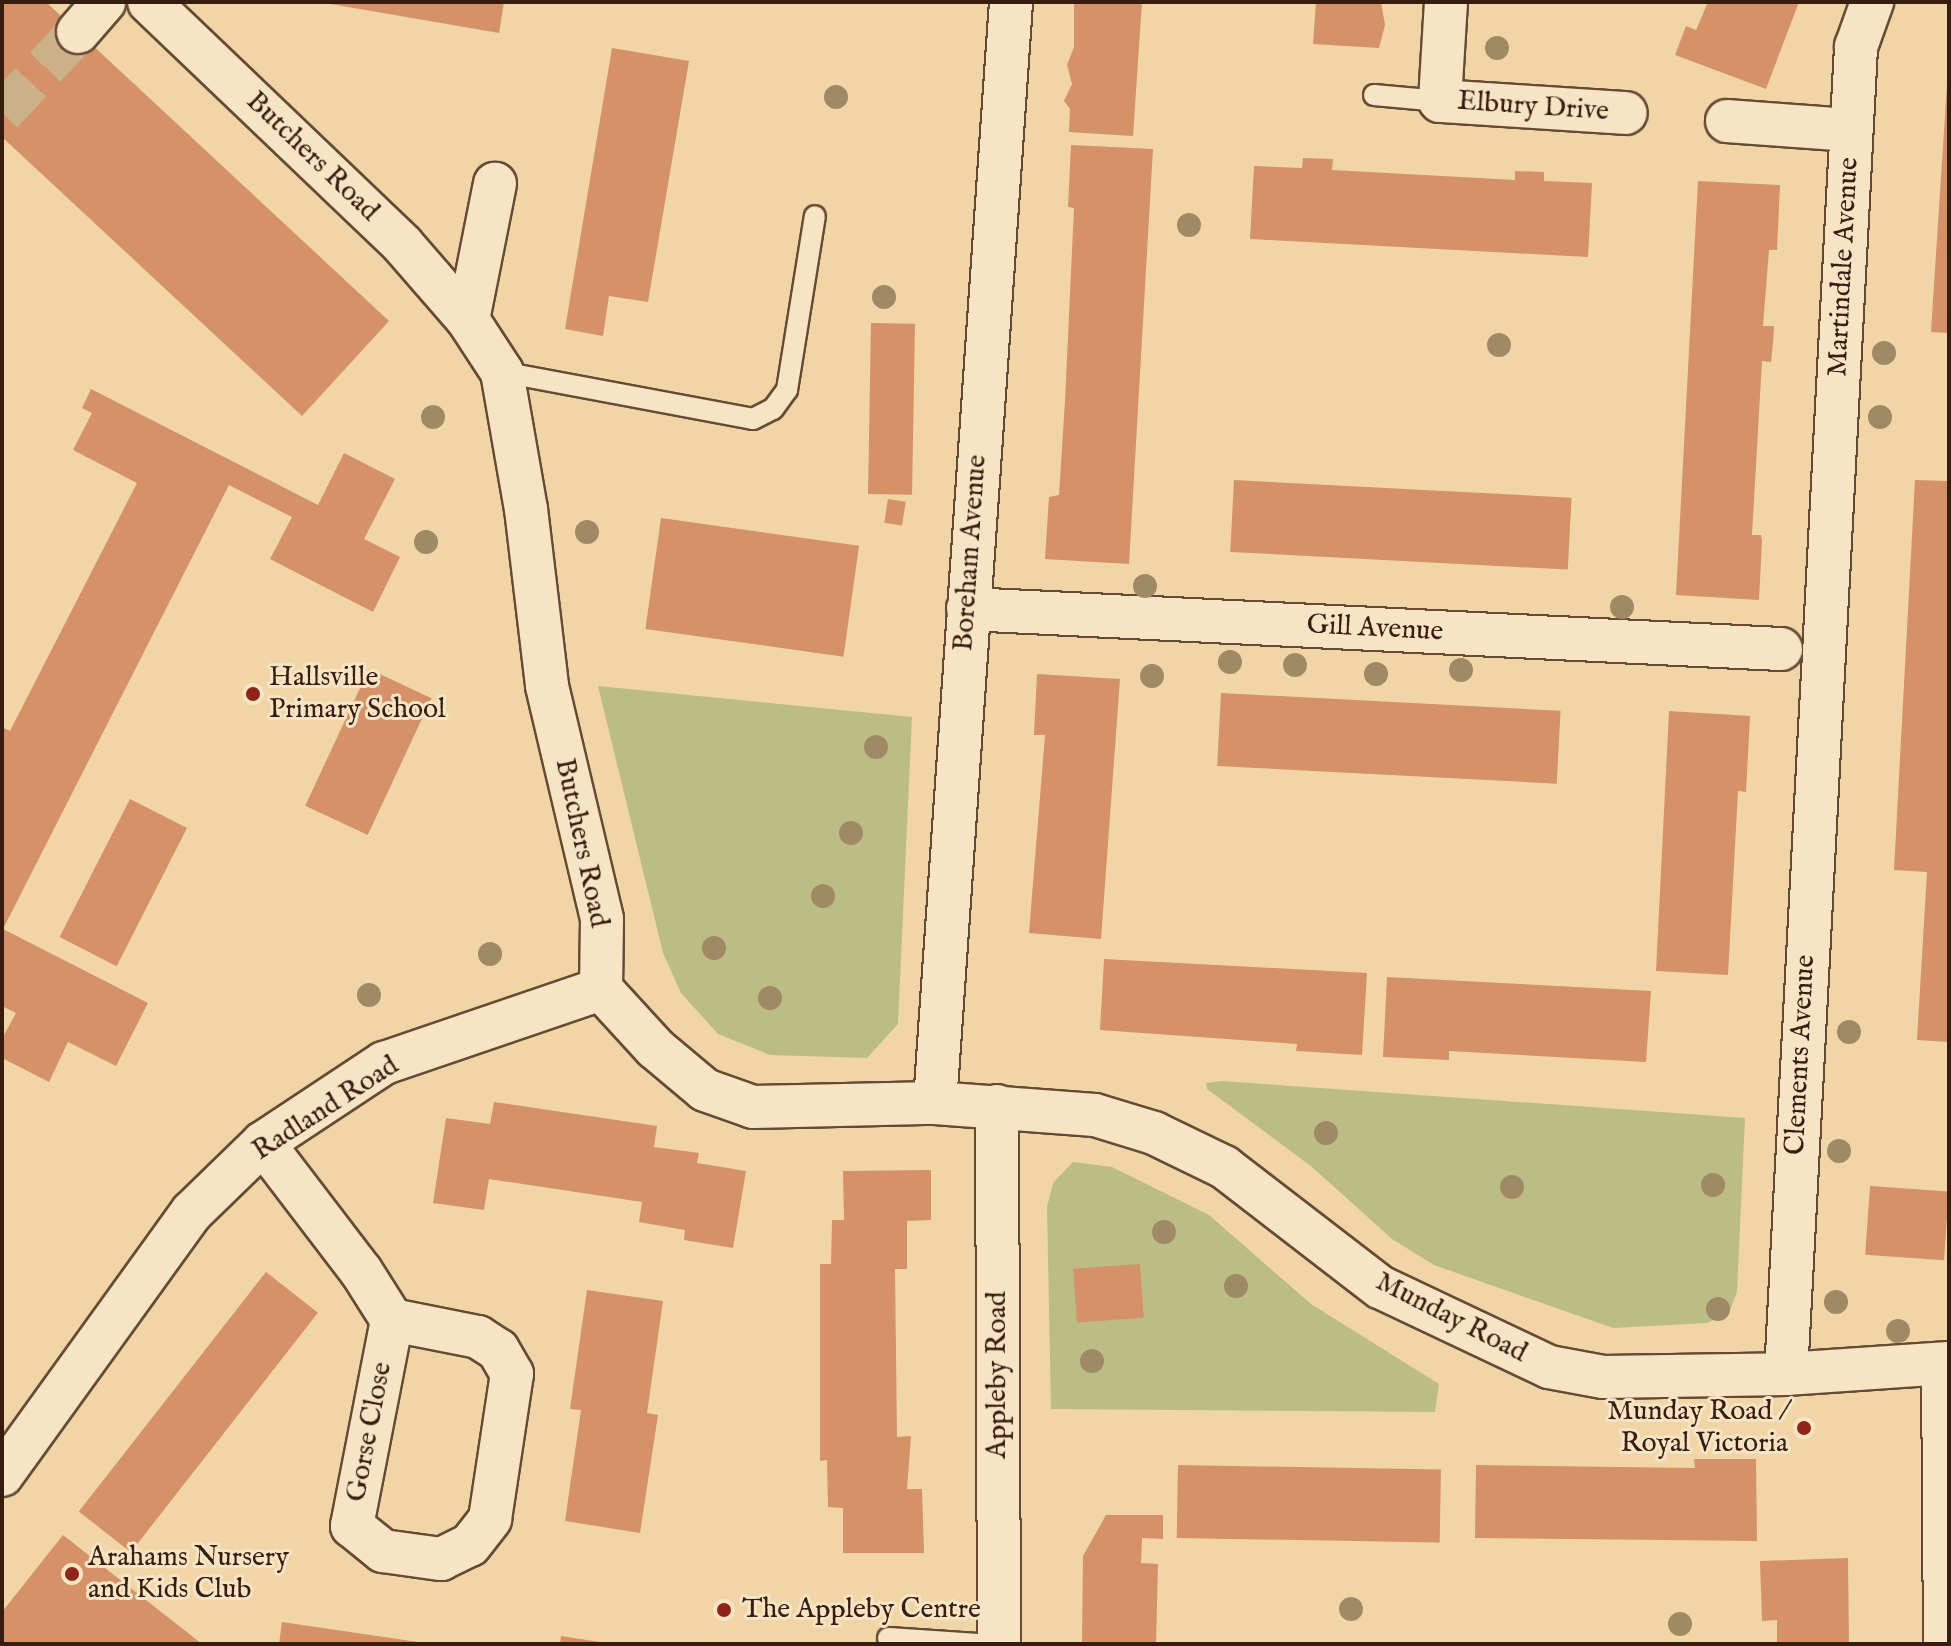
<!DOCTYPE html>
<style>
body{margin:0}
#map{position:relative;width:1951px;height:1646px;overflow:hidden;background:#f1d5a6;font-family:"IM FELL English",serif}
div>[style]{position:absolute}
.green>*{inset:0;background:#bcbd85}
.building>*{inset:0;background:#d59167;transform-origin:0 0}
.street-tunnel>*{height:42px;margin-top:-21px;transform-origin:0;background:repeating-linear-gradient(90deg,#ccb088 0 42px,transparent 0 63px)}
.roads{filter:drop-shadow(2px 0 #654b35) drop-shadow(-2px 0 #654b35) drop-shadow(0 2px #654b35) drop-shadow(0 -2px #654b35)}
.lane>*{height:20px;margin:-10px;padding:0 10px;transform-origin:10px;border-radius:10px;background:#f6e4c5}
.street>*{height:42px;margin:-21px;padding:0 21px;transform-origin:21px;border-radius:21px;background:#f6e4c5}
.trees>*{width:24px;height:24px;margin:-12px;border-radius:50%;background:#a08a66}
.dots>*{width:22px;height:22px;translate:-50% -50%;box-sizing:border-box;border:4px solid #f6e4c5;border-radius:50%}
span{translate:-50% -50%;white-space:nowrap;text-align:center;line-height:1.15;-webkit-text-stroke:6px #f6e4c5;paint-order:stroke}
.street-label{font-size:28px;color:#361d0f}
.poi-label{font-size:28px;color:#361d0f}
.left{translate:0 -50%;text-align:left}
.right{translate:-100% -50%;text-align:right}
.frame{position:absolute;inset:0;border:4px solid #361d0f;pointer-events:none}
</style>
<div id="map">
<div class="green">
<div style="clip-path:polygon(598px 686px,912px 717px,898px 1024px,867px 1058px,770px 1055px,718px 1034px,681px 993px,663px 953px)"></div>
<div style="clip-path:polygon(1222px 1081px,1745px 1118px,1737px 1292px,1729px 1313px,1707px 1323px,1613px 1328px,1434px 1265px,1392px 1239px,1312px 1167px,1207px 1089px,1206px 1083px)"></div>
<div style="clip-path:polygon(1073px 1162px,1112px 1167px,1209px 1215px,1311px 1304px,1439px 1384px,1435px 1412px,1051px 1409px,1047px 1207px,1053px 1183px)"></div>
</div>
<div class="building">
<div style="clip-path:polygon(2px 2px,46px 2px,389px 321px,302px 416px,2px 137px)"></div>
<div style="clip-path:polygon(319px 2px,504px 2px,499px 33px)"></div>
<div style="clip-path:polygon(1074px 2px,1142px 2px,1133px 136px,1069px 132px,1070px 109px,1064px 101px,1072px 84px,1067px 65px,1074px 47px)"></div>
<div style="clip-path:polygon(1316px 2px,1381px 2px,1385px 25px,1379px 48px,1313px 44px)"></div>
<div style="clip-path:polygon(1708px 2px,1799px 2px,1766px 89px,1675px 55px,1686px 26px,1696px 30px)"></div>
<div style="clip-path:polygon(612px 48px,689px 61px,648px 302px,609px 296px,603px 336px,565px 329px)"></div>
<div style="clip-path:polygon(1947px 84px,1949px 84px,1949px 333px,1931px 332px)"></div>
<div style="clip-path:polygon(1071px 145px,1153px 149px,1129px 564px,1045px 559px,1049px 497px,1059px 495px,1065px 401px,1074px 208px,1068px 207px)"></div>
<div style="clip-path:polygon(1303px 158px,1333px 159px,1332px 170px,1515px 180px,1515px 171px,1544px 172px,1544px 181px,1592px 183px,1588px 257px,1250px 239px,1254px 166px,1302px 168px)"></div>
<div style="clip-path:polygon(1698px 181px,1780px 185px,1777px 250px,1769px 250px,1763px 326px,1774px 326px,1773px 343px,1771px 362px,1762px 361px,1752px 535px,1761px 535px,1762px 541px,1759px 600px,1676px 595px)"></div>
<div style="left:871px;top:323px;width:44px;height:171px;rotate:1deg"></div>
<div style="clip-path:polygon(91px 389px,318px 505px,344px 453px,395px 479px,364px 539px,400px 557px,373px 612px,270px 559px,292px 517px,229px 485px,3px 929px,148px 1003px,116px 1066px,68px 1042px,49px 1082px,2px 1058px,2px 1039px,16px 1013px,2px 1006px,2px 727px,10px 731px,137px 483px,73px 450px,92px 413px,82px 408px)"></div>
<div style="left:1234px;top:480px;width:338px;height:72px;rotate:3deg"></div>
<div style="clip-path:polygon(1915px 480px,1949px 481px,1949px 1042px,1917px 1040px,1927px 872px,1894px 870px)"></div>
<div style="left:888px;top:499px;width:18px;height:24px;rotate:9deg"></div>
<div style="left:661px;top:518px;width:200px;height:112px;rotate:8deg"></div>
<div style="left:369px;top:669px;width:69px;height:151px;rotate:25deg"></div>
<div style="clip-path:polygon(1037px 674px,1120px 679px,1101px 939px,1029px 933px,1045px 735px,1034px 735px)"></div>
<div style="left:1221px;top:693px;width:340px;height:73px;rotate:3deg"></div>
<div style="clip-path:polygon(1669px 711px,1750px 716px,1746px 792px,1738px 791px,1728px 975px,1656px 971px)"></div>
<div style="left:130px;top:799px;width:64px;height:155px;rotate:27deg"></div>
<div style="clip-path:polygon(1104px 959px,1367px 973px,1362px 1055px,1296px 1051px,1297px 1044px,1100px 1030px)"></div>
<div style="clip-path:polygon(1387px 977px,1651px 991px,1646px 1062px,1449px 1051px,1449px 1060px,1383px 1057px)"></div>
<div style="clip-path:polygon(494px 1102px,657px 1126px,654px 1147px,699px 1153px,697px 1163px,746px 1171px,733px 1248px,684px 1240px,685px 1230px,639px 1222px,642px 1202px,489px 1179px,484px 1210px,433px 1203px,446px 1118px,490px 1124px)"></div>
<div style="clip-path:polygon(931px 1170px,931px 1220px,907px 1221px,907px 1269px,895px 1269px,897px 1437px,911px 1436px,907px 1489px,922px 1489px,924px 1553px,843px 1553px,843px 1508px,828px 1507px,827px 1460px,820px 1461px,820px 1264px,831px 1264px,832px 1220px,844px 1220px,843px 1171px)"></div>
<div style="left:1870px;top:1186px;width:79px;height:69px;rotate:4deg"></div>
<div style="left:1140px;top:1264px;width:54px;height:67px;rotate:86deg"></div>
<div style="left:266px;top:1272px;width:66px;height:304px;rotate:38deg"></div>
<div style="clip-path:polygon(587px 1290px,663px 1301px,647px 1413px,658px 1415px,640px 1533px,565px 1521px,581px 1410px,570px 1409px)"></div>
<div style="clip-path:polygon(1694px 1459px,1756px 1459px,1757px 1541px,1475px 1538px,1476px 1465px,1695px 1468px)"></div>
<div style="left:1178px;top:1465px;width:263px;height:73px;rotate:1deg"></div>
<div style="clip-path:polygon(1106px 1515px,1163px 1515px,1163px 1539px,1142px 1538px,1141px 1563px,1158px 1564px,1156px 1644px,1082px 1644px,1083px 1556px)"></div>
<div style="clip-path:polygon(63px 1535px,202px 1644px,2px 1644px,2px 1612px)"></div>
<div style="clip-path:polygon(1848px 1558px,1849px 1644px,1777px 1644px,1777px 1620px,1762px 1621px,1760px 1561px)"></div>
<div style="clip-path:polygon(282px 1622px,418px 1642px,418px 1644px,279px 1644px)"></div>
<div style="clip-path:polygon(561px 1636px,600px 1642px,600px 1644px,560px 1644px)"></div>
</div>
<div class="street-tunnel">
<div style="left:2px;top:113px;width:111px;rotate:-46.8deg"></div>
</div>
<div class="roads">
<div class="lane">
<div style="left:1374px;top:95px;width:66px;rotate:5.2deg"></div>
<div style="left:502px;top:372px;width:255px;rotate:10.6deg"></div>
<div style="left:753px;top:419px;width:22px;rotate:-27deg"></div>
<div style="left:773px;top:409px;width:24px;rotate:-54deg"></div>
<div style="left:787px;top:390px;width:176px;rotate:-80.9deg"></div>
<div style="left:888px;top:1638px;width:91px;rotate:3.8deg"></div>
</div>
<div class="street">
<div style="left:149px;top:2px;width:350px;rotate:43.7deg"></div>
<div style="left:402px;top:244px;width:101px;rotate:49deg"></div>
<div style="left:468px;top:320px;width:62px;rotate:56.8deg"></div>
<div style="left:502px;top:372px;width:139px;rotate:80.1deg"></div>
<div style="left:526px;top:509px;width:178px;rotate:83.2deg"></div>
<div style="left:547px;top:686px;width:239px;rotate:76.7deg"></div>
<div style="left:602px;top:919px;width:70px;rotate:90.8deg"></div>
<div style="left:601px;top:989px;width:80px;rotate:47.5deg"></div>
<div style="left:655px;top:1048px;width:65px;rotate:40deg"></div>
<div style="left:705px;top:1090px;width:51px;rotate:19.5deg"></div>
<div style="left:753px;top:1107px;width:182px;rotate:-1.3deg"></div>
<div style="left:935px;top:1103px;width:160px;rotate:4.3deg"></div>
<div style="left:1095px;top:1115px;width:62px;rotate:17deg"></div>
<div style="left:1154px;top:1133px;width:78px;rotate:25.9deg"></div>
<div style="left:1224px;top:1167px;width:197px;rotate:37.6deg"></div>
<div style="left:1380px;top:1287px;width:187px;rotate:25.3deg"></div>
<div style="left:1549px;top:1367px;width:55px;rotate:10.5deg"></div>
<div style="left:1603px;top:1377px;width:183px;rotate:-0.9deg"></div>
<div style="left:1786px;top:1374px;width:163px;rotate:-3.9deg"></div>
<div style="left:1446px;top:2px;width:99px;rotate:93.5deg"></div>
<div style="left:1440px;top:101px;width:186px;rotate:3.7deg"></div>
<div style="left:78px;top:32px;width:40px;rotate:-49deg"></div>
<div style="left:1727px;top:121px;width:124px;rotate:4.2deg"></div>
<div style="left:468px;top:320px;width:139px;rotate:-78.8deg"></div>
<div style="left:968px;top:609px;width:814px;rotate:2.82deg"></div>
<div style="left:935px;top:1103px;width:1104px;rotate:-86.05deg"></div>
<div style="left:997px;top:1106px;width:538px;rotate:89.79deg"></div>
<div style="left:263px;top:1143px;width:161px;rotate:52.6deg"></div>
<div style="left:361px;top:1271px;width:58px;rotate:57.7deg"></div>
<div style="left:392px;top:1320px;width:210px;rotate:101deg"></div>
<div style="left:352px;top:1526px;width:40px;rotate:39deg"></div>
<div style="left:383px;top:1551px;width:59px;rotate:7.9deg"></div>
<div style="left:441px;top:1559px;width:32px;rotate:-26deg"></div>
<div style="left:470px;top:1545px;width:33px;rotate:-52deg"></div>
<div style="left:490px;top:1519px;width:147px;rotate:-81.4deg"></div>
<div style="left:512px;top:1374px;width:28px;rotate:-120deg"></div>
<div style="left:498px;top:1350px;width:24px;rotate:-147deg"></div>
<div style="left:478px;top:1337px;width:88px;rotate:-168.8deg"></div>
<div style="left:1943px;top:1364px;width:280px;rotate:89.6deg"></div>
<div style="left:1786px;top:1374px;width:1329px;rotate:-86.98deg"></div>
<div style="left:1856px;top:47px;width:48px;rotate:-70.4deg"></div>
<div style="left:2px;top:1475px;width:324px;rotate:-54.2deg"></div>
<div style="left:192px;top:1212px;width:99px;rotate:-44.2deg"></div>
<div style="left:263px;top:1143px;width:145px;rotate:-33.5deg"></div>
<div style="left:384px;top:1063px;width:229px;rotate:-18.8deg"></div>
</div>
</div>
<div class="trees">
<div style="left:1497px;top:48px"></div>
<div style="left:836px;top:97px"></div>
<div style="left:1189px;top:225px"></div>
<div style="left:884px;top:297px"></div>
<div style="left:1499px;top:345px"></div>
<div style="left:1884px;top:353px"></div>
<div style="left:433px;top:417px"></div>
<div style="left:1880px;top:417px"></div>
<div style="left:587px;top:532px"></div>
<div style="left:426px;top:542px"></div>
<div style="left:1145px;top:586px"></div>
<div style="left:1622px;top:607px"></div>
<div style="left:1230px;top:662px"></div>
<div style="left:1295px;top:665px"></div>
<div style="left:1461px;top:670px"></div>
<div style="left:1376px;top:674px"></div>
<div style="left:1152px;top:676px"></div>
<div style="left:876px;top:747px"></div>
<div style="left:851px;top:833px"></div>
<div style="left:823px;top:896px"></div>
<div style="left:714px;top:948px"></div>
<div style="left:490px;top:954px"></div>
<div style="left:369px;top:995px"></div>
<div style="left:770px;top:998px"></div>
<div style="left:1849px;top:1032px"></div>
<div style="left:1326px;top:1133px"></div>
<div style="left:1839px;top:1151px"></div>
<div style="left:1713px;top:1185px"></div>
<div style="left:1512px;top:1187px"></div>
<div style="left:1164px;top:1232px"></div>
<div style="left:1236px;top:1286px"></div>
<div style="left:1836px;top:1302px"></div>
<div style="left:1718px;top:1309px"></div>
<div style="left:1898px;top:1331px"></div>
<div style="left:1092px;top:1361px"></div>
<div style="left:1351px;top:1609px"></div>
<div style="left:1680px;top:1624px"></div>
</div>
<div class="dots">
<div style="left:253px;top:694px;background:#8f2418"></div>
<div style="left:1804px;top:1428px;background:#8f2418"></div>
<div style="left:72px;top:1574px;background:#8f2418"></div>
<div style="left:724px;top:1610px;background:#8f2418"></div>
</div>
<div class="street-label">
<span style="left:1533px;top:107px;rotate:4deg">Elbury Drive</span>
<span style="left:312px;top:157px;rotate:44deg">Butchers Road</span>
<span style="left:1844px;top:267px;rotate:-87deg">Martindale Avenue</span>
<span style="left:971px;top:553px;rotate:-86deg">Boreham Avenue</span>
<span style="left:1375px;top:629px;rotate:3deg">Gill Avenue</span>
<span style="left:581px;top:843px;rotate:78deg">Butchers Road</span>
<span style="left:1801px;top:1055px;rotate:-87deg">Clements Avenue</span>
<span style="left:326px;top:1109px;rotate:-33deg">Radland Road</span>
<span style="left:1451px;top:1318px;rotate:27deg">Munday Road</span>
<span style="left:998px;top:1375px;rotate:-90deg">Appleby Road</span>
<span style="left:370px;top:1432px;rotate:-79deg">Gorse Close</span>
</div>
<div class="poi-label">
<span class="left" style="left:269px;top:694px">Hallsville<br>Primary School</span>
<span class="right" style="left:1788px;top:1428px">Munday Road /<br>Royal Victoria</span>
<span class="left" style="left:88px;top:1574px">Arahams Nursery<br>and Kids Club</span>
<span class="left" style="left:742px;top:1610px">The Appleby Centre</span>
</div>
<div class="frame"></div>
</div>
